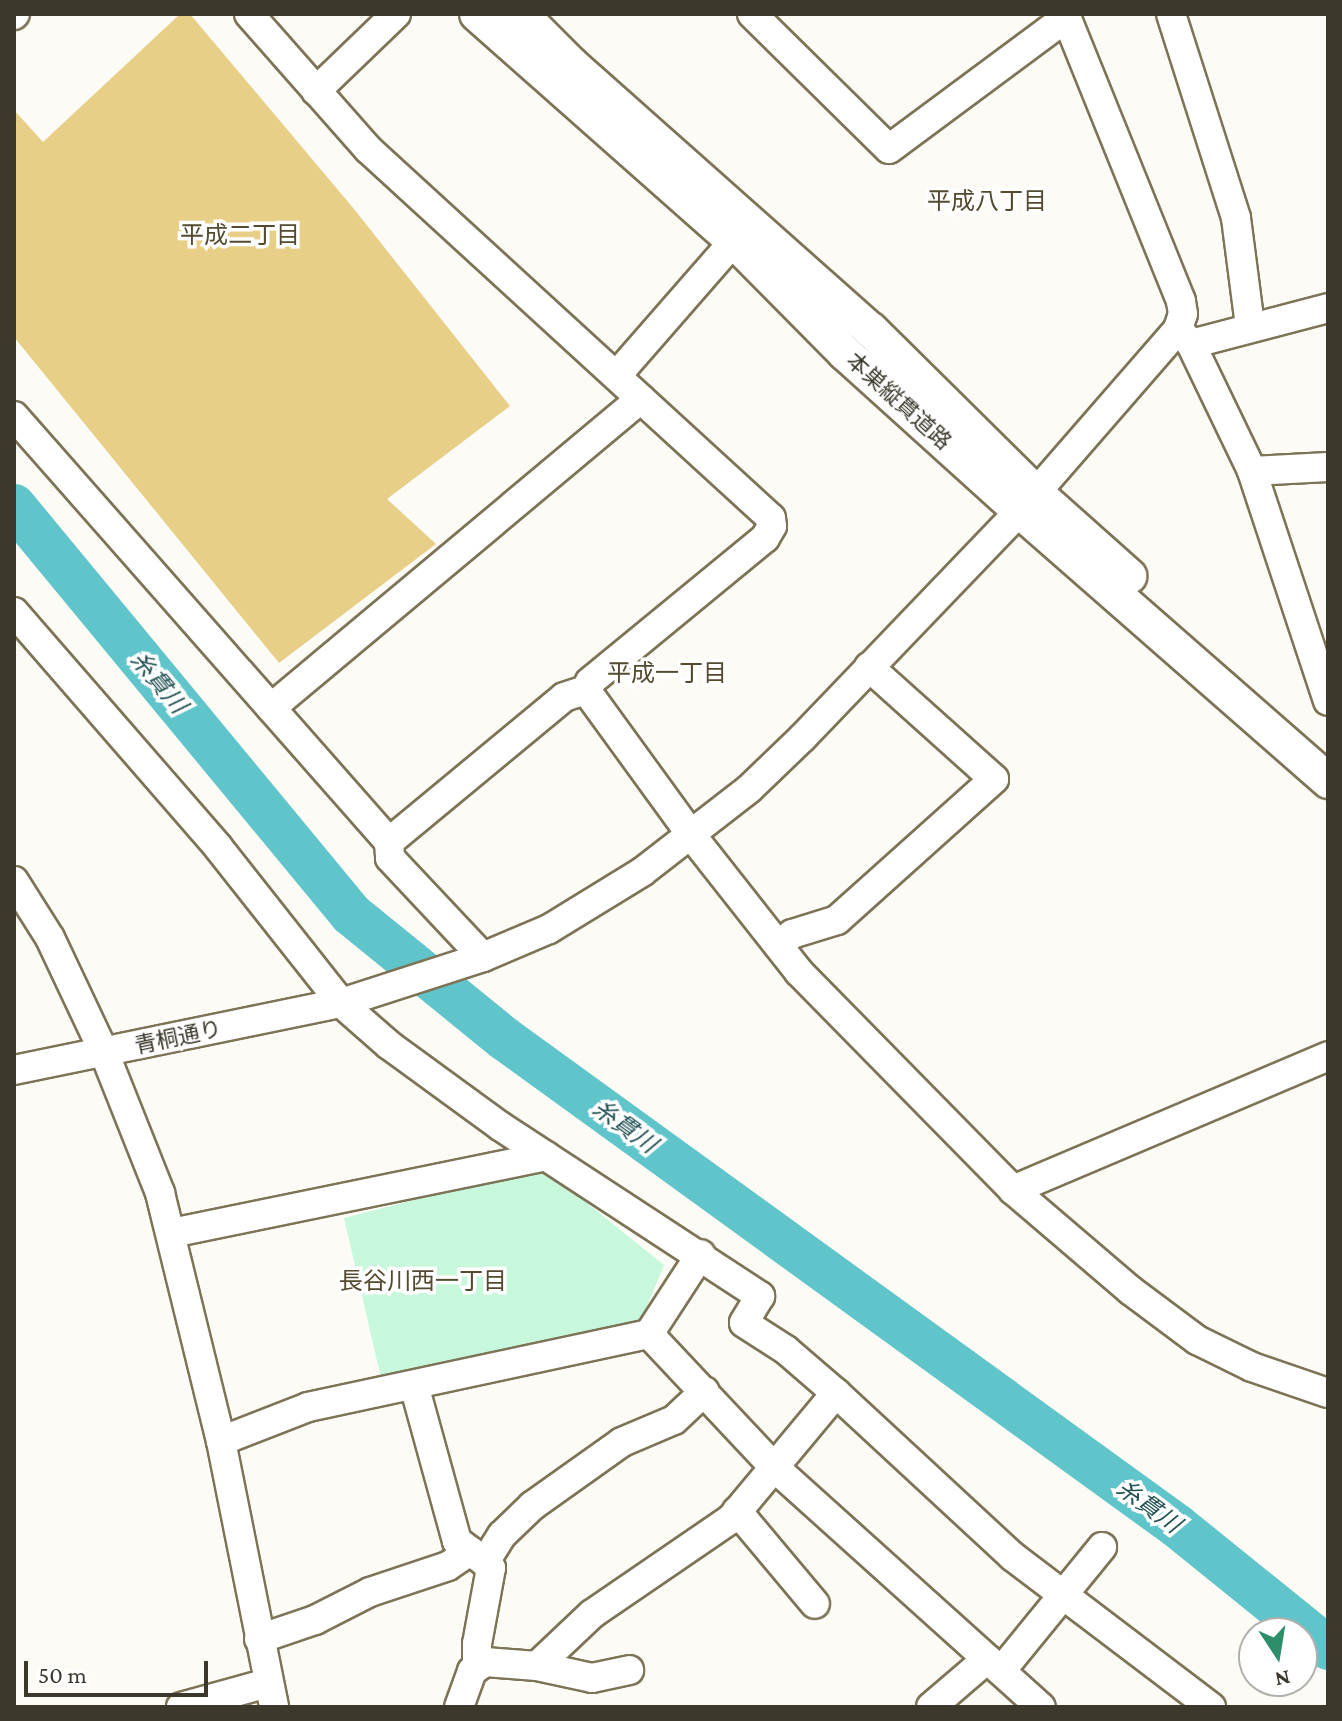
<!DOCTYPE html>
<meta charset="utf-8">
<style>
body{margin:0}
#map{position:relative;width:1342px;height:1721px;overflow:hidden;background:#fdfbf5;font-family:"Crimson Pro","Noto Sans JP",serif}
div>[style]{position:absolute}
.green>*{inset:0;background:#c7f8dc}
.river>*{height:44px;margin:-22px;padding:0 22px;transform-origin:22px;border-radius:22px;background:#5fc5cb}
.building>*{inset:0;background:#e8cf88}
.roads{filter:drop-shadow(2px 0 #7d7356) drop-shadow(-2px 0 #7d7356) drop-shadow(0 2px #7d7356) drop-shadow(0 -2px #7d7356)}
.minor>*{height:28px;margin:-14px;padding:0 14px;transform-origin:14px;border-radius:14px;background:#fff}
.major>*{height:34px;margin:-17px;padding:0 17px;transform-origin:17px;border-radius:17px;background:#fff}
span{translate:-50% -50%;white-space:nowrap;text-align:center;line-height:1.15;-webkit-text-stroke:7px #fff;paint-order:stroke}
.street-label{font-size:22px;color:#3c382c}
.neighbourhood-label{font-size:24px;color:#534a2f}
.water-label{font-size:24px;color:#255355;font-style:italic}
.frame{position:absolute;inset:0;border:16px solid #3c382c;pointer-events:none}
.north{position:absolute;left:1238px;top:1617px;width:80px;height:80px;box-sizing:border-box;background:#fff;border:2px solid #b1afab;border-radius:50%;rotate:168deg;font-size:22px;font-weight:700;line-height:32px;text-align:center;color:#3c382c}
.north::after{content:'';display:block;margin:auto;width:28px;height:36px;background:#2d8f69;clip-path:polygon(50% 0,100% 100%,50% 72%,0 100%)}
.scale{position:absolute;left:24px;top:1661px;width:184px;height:36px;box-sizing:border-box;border:4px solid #3c382c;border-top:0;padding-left:10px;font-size:24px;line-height:28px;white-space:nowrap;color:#3c382c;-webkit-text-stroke:6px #fff;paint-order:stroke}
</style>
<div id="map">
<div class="green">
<div style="clip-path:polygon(542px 1167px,664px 1265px,638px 1328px,381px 1378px,344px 1218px)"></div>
</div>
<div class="river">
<div style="left:14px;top:506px;width:529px;rotate:50.44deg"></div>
<div style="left:351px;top:914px;width:198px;rotate:39.1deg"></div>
<div style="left:505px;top:1039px;width:830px;rotate:35.93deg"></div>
<div style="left:1177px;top:1526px;width:194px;rotate:38.9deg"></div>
</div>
<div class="building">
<div style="clip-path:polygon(180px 14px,190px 14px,354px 209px,510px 406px,387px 499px,436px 544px,279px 663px,14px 337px,14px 110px,43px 142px)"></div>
</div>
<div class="roads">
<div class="minor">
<div style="left:249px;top:14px;width:180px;rotate:48.6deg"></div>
<div style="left:368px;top:149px;width:546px;rotate:42.48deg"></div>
<div style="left:771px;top:518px;width:8px;rotate:83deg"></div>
<div style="left:772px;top:526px;width:14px;rotate:120deg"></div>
<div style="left:765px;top:538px;width:227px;rotate:140.6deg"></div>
<div style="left:590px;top:682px;width:9px;rotate:117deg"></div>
<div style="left:586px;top:690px;width:180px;rotate:54deg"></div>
<div style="left:692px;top:836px;width:173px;rotate:51.8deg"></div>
<div style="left:799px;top:972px;width:305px;rotate:45.5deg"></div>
<div style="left:1013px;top:1190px;width:154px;rotate:40.5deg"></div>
<div style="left:1130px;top:1290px;width:84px;rotate:36.7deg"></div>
<div style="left:1197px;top:1340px;width:61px;rotate:26.1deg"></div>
<div style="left:1252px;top:1367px;width:80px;rotate:18.9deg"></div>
<div style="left:752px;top:14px;width:192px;rotate:44.6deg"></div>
<div style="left:889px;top:149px;width:222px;rotate:-36.6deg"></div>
<div style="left:1171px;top:14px;width:214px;rotate:72.3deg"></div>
<div style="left:1236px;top:218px;width:109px;rotate:82.6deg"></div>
<div style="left:14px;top:15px;width:1px;rotate:-45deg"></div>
<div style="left:316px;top:91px;width:111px;rotate:-43.9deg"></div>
<div style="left:1180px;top:331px;width:17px;rotate:50deg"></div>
<div style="left:1191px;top:344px;width:142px;rotate:-14.7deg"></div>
<div style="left:1191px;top:344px;width:141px;rotate:64.3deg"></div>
<div style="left:1252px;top:471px;width:242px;rotate:71.7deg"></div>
<div style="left:617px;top:375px;width:178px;rotate:-48.9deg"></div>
<div style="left:14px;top:416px;width:568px;rotate:48.64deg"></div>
<div style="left:389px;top:842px;width:16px;rotate:86deg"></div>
<div style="left:390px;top:858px;width:136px;rotate:46.8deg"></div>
<div style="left:1252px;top:471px;width:76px;rotate:-3deg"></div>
<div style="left:14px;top:612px;width:311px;rotate:49deg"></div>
<div style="left:218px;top:847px;width:199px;rotate:51.7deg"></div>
<div style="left:341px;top:1003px;width:64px;rotate:41.2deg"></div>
<div style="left:389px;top:1045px;width:137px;rotate:36.1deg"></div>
<div style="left:500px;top:1126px;width:311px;rotate:33.2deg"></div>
<div style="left:760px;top:1296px;width:31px;rotate:121deg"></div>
<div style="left:744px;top:1323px;width:50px;rotate:32.7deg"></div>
<div style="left:786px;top:1350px;width:66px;rotate:40.7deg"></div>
<div style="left:836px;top:1393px;width:240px;rotate:42.8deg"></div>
<div style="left:1012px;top:1556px;width:250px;rotate:37.2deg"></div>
<div style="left:271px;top:708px;width:482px;rotate:-39.9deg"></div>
<div style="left:389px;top:842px;width:227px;rotate:-39.6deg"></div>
<div style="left:564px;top:697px;width:23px;rotate:-18deg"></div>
<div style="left:14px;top:881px;width:67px;rotate:57.7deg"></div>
<div style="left:50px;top:938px;width:126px;rotate:64.7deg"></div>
<div style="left:104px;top:1052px;width:152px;rotate:68.3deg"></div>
<div style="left:160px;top:1193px;width:255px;rotate:76.2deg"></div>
<div style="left:221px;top:1441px;width:271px;rotate:78.7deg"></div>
<div style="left:778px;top:945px;width:18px;rotate:-38deg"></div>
<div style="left:792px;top:934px;width:47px;rotate:-17.3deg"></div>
<div style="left:837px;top:920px;width:211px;rotate:-41.9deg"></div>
<div style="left:994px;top:779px;width:168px;rotate:-138.1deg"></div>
<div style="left:14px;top:1070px;width:334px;rotate:-11.6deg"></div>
<div style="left:341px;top:1003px;width:149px;rotate:-17.9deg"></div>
<div style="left:483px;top:957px;width:72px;rotate:-23deg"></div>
<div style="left:549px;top:929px;width:109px;rotate:-31.5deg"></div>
<div style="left:642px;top:872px;width:135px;rotate:-37.8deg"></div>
<div style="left:749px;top:789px;width:75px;rotate:-43.9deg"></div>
<div style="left:803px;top:737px;width:313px;rotate:-46.2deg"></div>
<div style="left:1020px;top:511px;width:241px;rotate:-49deg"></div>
<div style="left:1178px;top:329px;width:16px;rotate:-72deg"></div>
<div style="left:1183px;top:314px;width:13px;rotate:-99deg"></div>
<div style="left:1181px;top:301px;width:310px;rotate:-112deg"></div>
<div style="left:1013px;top:1190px;width:342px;rotate:-23deg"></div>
<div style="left:172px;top:1233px;width:382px;rotate:-11.6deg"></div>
<div style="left:649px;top:1334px;width:183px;rotate:46.8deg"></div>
<div style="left:774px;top:1467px;width:359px;rotate:42deg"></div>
<div style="left:414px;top:1385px;width:162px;rotate:74.6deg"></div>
<div style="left:457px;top:1541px;width:35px;rotate:37deg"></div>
<div style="left:485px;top:1562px;width:32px;rotate:-58deg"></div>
<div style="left:502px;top:1535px;width:42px;rotate:-44deg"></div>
<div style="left:532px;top:1506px;width:110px;rotate:-35.4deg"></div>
<div style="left:622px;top:1442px;width:56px;rotate:-22.9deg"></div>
<div style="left:674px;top:1420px;width:42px;rotate:-43.1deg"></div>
<div style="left:221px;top:1441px;width:93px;rotate:-21.3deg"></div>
<div style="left:308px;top:1407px;width:349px;rotate:-12.1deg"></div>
<div style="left:649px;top:1334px;width:95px;rotate:-57deg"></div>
<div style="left:737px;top:1511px;width:121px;rotate:50deg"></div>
<div style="left:259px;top:1639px;width:59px;rotate:-18.7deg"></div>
<div style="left:315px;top:1620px;width:62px;rotate:-27deg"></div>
<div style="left:370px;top:1592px;width:82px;rotate:-18.4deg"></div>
<div style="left:448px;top:1566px;width:27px;rotate:-34deg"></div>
<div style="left:537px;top:1666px;width:76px;rotate:-43.4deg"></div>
<div style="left:592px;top:1614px;width:168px;rotate:-34.4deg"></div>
<div style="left:731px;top:1519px;width:164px;rotate:-50.2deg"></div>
<div style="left:477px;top:1667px;width:23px;rotate:-90deg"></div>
<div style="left:477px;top:1644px;width:77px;rotate:-79.6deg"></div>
<div style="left:491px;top:1568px;width:8px;rotate:-135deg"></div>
<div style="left:1001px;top:1671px;width:160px;rotate:-50.8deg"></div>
<div style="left:181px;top:1707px;width:90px;rotate:-15.4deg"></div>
<div style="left:459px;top:1707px;width:38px;rotate:-70deg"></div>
<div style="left:472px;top:1671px;width:16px;rotate:-35deg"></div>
<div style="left:485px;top:1662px;width:52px;rotate:4.4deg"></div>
<div style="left:537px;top:1666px;width:56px;rotate:12.3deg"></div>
<div style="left:592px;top:1678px;width:38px;rotate:-12deg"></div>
<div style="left:931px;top:1707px;width:74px;rotate:-40.6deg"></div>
</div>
<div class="major">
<div style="left:477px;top:14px;width:343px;rotate:41.5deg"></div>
<div style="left:734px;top:241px;width:158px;rotate:45.3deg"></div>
<div style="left:845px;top:353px;width:236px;rotate:42.1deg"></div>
<div style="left:1020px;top:511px;width:410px;rotate:41.2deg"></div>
<div style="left:521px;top:14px;width:72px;rotate:45deg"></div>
<div style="left:572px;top:65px;width:400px;rotate:41.6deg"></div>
<div style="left:871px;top:330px;width:232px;rotate:44.7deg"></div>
<div style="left:1036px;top:493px;width:125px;rotate:41.7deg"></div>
</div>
</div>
<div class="street-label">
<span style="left:899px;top:401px;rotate:42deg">本巣縦貫道路</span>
<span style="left:178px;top:1037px;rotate:-12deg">青桐通り</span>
</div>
<div class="neighbourhood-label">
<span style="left:987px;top:201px">平成八丁目</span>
<span style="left:240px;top:235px">平成二丁目</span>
<span style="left:667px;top:673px">平成一丁目</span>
<span style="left:423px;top:1281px">長谷川西一丁目</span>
</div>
<div class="water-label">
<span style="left:159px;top:682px;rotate:50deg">糸貫川</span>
<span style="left:625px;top:1126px;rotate:36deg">糸貫川</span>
<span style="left:1149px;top:1506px;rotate:36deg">糸貫川</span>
</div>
<div class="frame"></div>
<div class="north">N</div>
<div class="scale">50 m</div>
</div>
